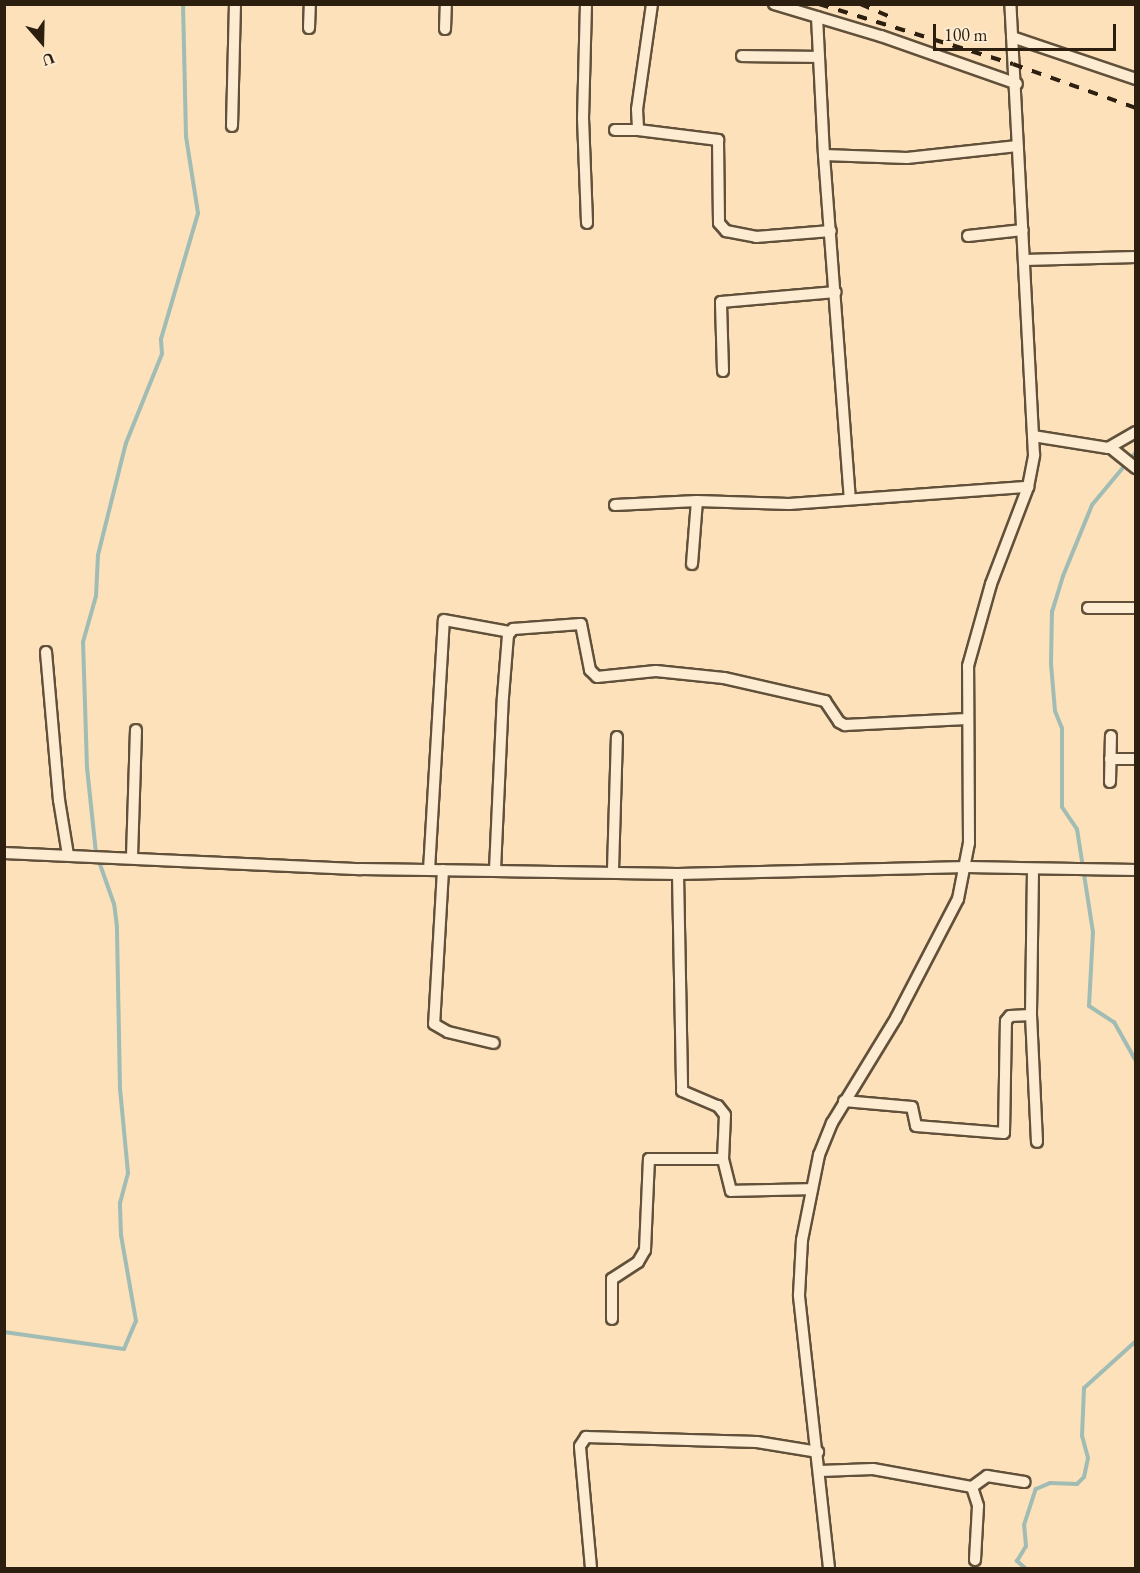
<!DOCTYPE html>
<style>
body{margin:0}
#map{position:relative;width:1140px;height:1573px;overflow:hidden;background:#fce1ba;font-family:"EB Garamond",serif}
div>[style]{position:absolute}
.stream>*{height:4px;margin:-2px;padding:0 2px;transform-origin:2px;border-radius:2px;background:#a0bcb4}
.roads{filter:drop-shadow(2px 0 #61503a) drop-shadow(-2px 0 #61503a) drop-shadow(0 2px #61503a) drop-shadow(0 -2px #61503a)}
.minor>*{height:10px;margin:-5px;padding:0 5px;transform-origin:5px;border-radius:5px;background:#fdecd2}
.rail>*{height:4px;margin-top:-2px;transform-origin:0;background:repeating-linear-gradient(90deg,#2d1f10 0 10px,transparent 0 20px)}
span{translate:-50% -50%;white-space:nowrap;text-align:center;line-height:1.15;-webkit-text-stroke:6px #fdecd2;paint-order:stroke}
.frame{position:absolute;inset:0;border:6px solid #2d1f10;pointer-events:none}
.north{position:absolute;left:12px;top:12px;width:60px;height:60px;-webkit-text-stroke:4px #fdecd2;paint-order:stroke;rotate:160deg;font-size:16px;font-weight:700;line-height:24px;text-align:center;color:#2d1f10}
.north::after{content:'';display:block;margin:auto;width:21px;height:27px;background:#2d1f10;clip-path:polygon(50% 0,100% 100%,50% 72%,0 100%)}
.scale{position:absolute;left:933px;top:24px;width:183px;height:27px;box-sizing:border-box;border:3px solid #2d1f10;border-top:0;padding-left:8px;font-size:18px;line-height:21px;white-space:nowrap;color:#2d1f10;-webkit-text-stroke:4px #fdecd2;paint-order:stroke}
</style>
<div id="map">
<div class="stream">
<div style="left:1136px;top:452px;width:69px;rotate:129.7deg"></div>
<div style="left:1092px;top:505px;width:77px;rotate:112.2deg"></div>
<div style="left:1063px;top:576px;width:37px;rotate:107deg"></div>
<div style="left:1052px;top:611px;width:53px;rotate:91.1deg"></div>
<div style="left:1051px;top:664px;width:47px;rotate:85.1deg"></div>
<div style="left:1055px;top:711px;width:18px;rotate:68deg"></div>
<div style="left:1062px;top:728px;width:79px;rotate:90deg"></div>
<div style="left:1062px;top:807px;width:27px;rotate:56deg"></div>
<div style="left:1077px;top:829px;width:104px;rotate:81.2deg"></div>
<div style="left:1093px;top:932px;width:74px;rotate:93.1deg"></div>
<div style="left:1089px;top:1006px;width:30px;rotate:33deg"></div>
<div style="left:1114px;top:1022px;width:45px;rotate:60.6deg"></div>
<div style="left:1136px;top:1165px;width:40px;rotate:90deg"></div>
<div style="left:4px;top:1332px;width:121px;rotate:8.1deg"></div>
<div style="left:124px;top:1349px;width:30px;rotate:-67deg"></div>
<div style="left:136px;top:1321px;width:87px;rotate:-99.9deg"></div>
<div style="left:121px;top:1235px;width:32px;rotate:-92deg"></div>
<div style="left:120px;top:1203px;width:31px;rotate:-75deg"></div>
<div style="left:128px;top:1173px;width:85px;rotate:-95.4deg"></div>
<div style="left:120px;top:1088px;width:161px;rotate:-91.1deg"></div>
<div style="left:117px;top:927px;width:23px;rotate:-97deg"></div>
<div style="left:114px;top:904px;width:54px;rotate:-109.4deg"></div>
<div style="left:96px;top:853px;width:85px;rotate:-96deg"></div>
<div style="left:87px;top:768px;width:126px;rotate:-91.8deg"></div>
<div style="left:83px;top:642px;width:48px;rotate:-74.2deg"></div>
<div style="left:96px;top:596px;width:41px;rotate:-87.2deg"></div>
<div style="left:98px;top:555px;width:115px;rotate:-76deg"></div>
<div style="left:126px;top:443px;width:96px;rotate:-68deg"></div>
<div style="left:162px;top:354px;width:15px;rotate:-94deg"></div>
<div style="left:161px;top:339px;width:131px;rotate:-73.6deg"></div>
<div style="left:198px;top:213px;width:78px;rotate:-98.9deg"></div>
<div style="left:186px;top:136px;width:132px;rotate:-91.3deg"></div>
<div style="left:1025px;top:1568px;width:11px;rotate:-139deg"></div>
<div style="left:1017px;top:1561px;width:17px;rotate:-59deg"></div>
<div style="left:1026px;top:1546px;width:21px;rotate:-95deg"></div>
<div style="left:1024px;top:1525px;width:38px;rotate:-72deg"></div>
<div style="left:1036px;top:1489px;width:15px;rotate:-23deg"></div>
<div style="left:1050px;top:1483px;width:27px;rotate:2deg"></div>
<div style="left:1077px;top:1484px;width:10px;rotate:-45deg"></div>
<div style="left:1084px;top:1477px;width:19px;rotate:-78deg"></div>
<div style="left:1088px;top:1458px;width:23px;rotate:-105deg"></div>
<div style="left:1082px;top:1436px;width:48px;rotate:-87.6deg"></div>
<div style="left:1084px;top:1388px;width:70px;rotate:-42.1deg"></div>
</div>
<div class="roads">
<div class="minor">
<div style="left:586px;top:4px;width:114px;rotate:91.5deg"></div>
<div style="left:583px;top:118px;width:105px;rotate:87.8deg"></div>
<div style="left:652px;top:4px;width:106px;rotate:98.1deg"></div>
<div style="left:637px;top:109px;width:21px;rotate:87deg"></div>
<div style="left:638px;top:130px;width:81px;rotate:7.1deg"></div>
<div style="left:718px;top:140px;width:83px;rotate:89.3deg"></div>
<div style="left:719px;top:223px;width:11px;rotate:49deg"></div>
<div style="left:726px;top:231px;width:31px;rotate:11deg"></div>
<div style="left:756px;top:237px;width:75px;rotate:-4.6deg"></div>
<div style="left:774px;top:4px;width:112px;rotate:16.7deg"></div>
<div style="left:881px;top:36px;width:144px;rotate:19.4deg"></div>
<div style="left:817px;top:17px;width:138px;rotate:87.1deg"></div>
<div style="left:824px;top:155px;width:345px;rotate:85.7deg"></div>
<div style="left:309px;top:28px;width:24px;rotate:-88deg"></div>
<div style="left:445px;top:29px;width:25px;rotate:-88deg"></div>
<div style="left:1012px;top:37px;width:131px;rotate:18.7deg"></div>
<div style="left:742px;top:56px;width:77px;rotate:0.7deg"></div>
<div style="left:232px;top:126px;width:122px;rotate:-88.6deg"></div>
<div style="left:615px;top:130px;width:23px"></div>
<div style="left:824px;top:155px;width:83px;rotate:2.1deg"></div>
<div style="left:907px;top:158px;width:111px;rotate:-6.2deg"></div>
<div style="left:968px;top:236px;width:55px;rotate:-6.2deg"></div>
<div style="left:1024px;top:260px;width:112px;rotate:-1.5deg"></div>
<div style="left:723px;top:371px;width:69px;rotate:-91.7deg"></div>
<div style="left:721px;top:302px;width:115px;rotate:-5deg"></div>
<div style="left:1033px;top:436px;width:76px;rotate:9.1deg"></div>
<div style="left:1108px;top:448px;width:32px;rotate:-30deg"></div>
<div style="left:1111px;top:448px;width:32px;rotate:39deg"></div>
<div style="left:615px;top:505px;width:82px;rotate:-2.8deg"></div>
<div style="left:697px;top:501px;width:92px;rotate:1.9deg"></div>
<div style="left:789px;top:504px;width:240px;rotate:-4.1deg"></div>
<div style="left:692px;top:564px;width:63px;rotate:-85.5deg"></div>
<div style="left:1088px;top:608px;width:48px"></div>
<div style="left:46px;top:652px;width:149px;rotate:85deg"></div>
<div style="left:59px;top:800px;width:56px;rotate:80.7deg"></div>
<div style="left:1110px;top:759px;width:26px"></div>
<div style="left:1110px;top:782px;width:46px;rotate:-88.8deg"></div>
<div style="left:4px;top:853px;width:357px;rotate:2.6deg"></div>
<div style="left:361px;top:869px;width:317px;rotate:0.9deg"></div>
<div style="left:678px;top:874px;width:289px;rotate:-1.4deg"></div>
<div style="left:967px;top:867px;width:169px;rotate:1deg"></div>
<div style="left:132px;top:857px;width:127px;rotate:-88.2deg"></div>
<div style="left:429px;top:870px;width:250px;rotate:-86.6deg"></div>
<div style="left:444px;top:620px;width:67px;rotate:10.3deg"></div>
<div style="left:443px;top:870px;width:154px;rotate:93.3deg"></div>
<div style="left:434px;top:1024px;width:16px;rotate:30deg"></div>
<div style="left:448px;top:1032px;width:47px;rotate:13.4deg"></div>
<div style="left:495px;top:870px;width:173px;rotate:-87.4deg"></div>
<div style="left:503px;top:697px;width:62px;rotate:-85.4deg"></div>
<div style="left:508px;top:635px;width:8px;rotate:-50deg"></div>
<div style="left:513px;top:629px;width:68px;rotate:-4.2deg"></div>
<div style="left:581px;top:624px;width:47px;rotate:78.9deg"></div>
<div style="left:590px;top:670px;width:10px;rotate:45deg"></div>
<div style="left:597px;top:677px;width:59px;rotate:-5.8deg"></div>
<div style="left:656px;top:671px;width:68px;rotate:5.9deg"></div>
<div style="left:724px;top:678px;width:104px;rotate:12.8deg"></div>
<div style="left:825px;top:701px;width:25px;rotate:56deg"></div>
<div style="left:839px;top:722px;width:7px;rotate:27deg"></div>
<div style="left:845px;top:725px;width:122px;rotate:-2.8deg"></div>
<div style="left:613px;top:870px;width:133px;rotate:-88.3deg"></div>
<div style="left:1033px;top:870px;width:145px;rotate:90.8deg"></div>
<div style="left:1031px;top:1015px;width:127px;rotate:87.3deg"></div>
<div style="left:678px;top:874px;width:217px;rotate:88.9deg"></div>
<div style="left:682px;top:1091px;width:39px;rotate:23deg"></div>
<div style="left:718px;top:1106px;width:11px;rotate:52deg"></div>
<div style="left:725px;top:1115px;width:44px;rotate:92.6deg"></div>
<div style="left:723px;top:1159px;width:33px;rotate:76deg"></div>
<div style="left:731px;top:1191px;width:81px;rotate:-1.4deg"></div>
<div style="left:844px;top:1101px;width:68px;rotate:5deg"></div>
<div style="left:912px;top:1107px;width:19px;rotate:78deg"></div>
<div style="left:916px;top:1126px;width:88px;rotate:4.5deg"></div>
<div style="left:1004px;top:1133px;width:112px;rotate:-89deg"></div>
<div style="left:1006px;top:1021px;width:6px;rotate:-51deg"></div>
<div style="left:1010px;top:1016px;width:21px;rotate:-3deg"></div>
<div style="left:612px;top:1319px;width:40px;rotate:-90deg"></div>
<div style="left:612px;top:1279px;width:31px;rotate:-33deg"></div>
<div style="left:638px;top:1262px;width:14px;rotate:-60deg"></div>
<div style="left:645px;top:1250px;width:91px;rotate:-87.5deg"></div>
<div style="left:649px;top:1159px;width:74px"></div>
<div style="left:820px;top:1471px;width:53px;rotate:-2.2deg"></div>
<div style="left:873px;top:1469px;width:101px;rotate:10.3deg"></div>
<div style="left:972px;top:1487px;width:20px;rotate:72deg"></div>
<div style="left:978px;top:1506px;width:54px;rotate:93.2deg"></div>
<div style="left:972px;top:1487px;width:19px;rotate:-36deg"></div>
<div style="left:987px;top:1476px;width:38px;rotate:9deg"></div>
<div style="left:591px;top:1568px;width:122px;rotate:-95.2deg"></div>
<div style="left:580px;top:1446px;width:11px;rotate:-56deg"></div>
<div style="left:586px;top:1437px;width:171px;rotate:1.7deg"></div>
<div style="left:757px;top:1442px;width:62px;rotate:9.3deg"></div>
<div style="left:829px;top:1568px;width:275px;rotate:-96.3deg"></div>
<div style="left:799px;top:1295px;width:55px;rotate:-86.9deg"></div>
<div style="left:802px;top:1240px;width:87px;rotate:-78.7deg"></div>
<div style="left:819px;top:1155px;width:35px;rotate:-68deg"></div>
<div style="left:832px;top:1123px;width:123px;rotate:-58.6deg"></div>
<div style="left:896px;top:1018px;width:134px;rotate:-62.5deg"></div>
<div style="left:958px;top:899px;width:57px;rotate:-78.9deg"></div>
<div style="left:969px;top:843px;width:177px;rotate:-90.3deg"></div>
<div style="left:968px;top:666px;width:85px;rotate:-74.3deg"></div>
<div style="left:991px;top:584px;width:104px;rotate:-69.1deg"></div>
<div style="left:1028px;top:487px;width:33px;rotate:-79deg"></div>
<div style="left:1034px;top:455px;width:452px;rotate:-93deg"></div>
</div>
</div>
<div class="rail">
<div style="left:819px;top:4px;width:203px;rotate:17.2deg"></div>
<div style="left:1013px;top:64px;width:131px;rotate:19.7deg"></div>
<div style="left:860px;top:4px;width:38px;rotate:23deg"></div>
</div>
<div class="frame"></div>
<div class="north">U</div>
<div class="scale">100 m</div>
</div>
